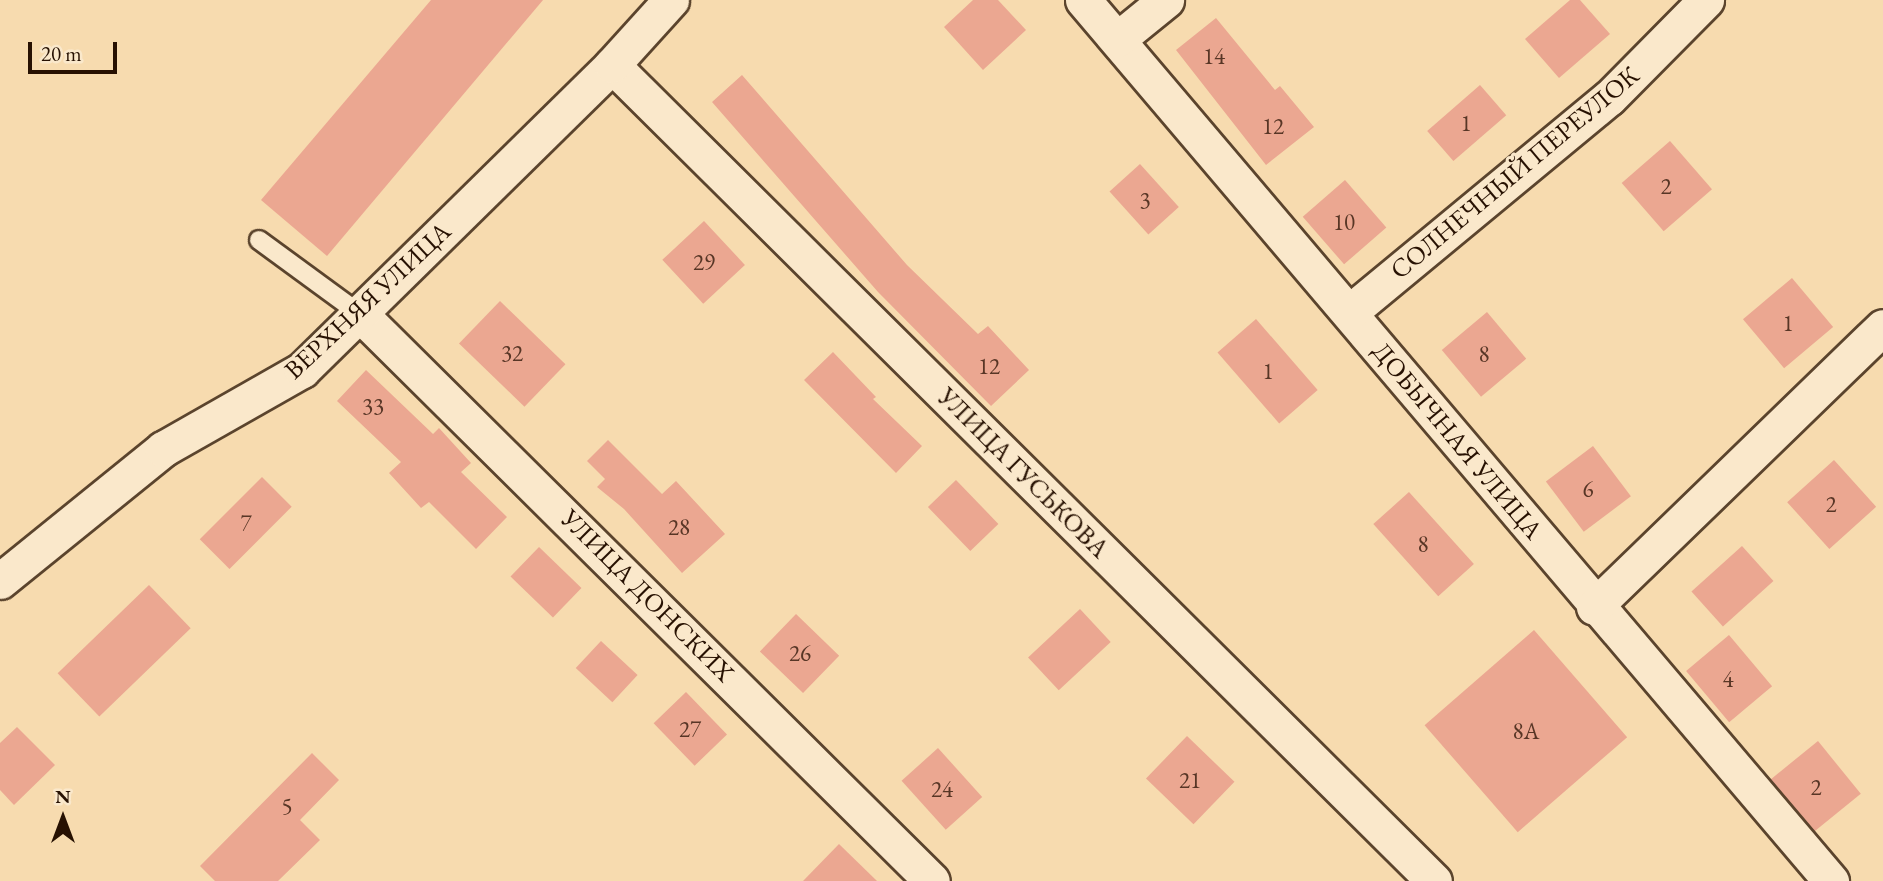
<!DOCTYPE html>
<meta charset="utf-8">
<style>
body{margin:0}
#map{position:relative;width:1883px;height:881px;overflow:hidden;background:#f7dbaf;font-family:"EB Garamond",serif}
div>[style]{position:absolute}
.building>*{inset:0;background:#eba791;transform-origin:0 0}
.roads{filter:drop-shadow(2px 0 #5b442d) drop-shadow(-2px 0 #5b442d) drop-shadow(0 2px #5b442d) drop-shadow(0 -2px #5b442d)}
.service>*{height:18px;margin:-9px;padding:0 9px;transform-origin:9px;border-radius:9px;background:#fae8cb}
.minor>*{height:35px;margin:-17.5px;padding:0 17.5px;transform-origin:17.5px;border-radius:17.5px;background:#fae8cb}
span{translate:-50% -50%;white-space:nowrap;text-align:center;line-height:1.15;-webkit-text-stroke:6px #fae8cb;paint-order:stroke}
.number-label{font-size:23px;color:#583626}
.number-label span{-webkit-text-stroke-width:0}
.street-label{font-size:26px;color:#271102}
.north{position:absolute;left:28px;top:783px;width:70px;height:70px;-webkit-text-stroke:5px #fae8cb;paint-order:stroke;rotate:0deg;font-size:19px;font-weight:700;line-height:28px;text-align:center;color:#271102}
.north::after{content:'';display:block;margin:auto;width:24px;height:32px;background:#271102;clip-path:polygon(50% 0,100% 100%,50% 72%,0 100%)}
.scale{position:absolute;left:28px;top:42px;width:89px;height:32px;box-sizing:border-box;border:4px solid #271102;border-top:0;padding-left:9px;font-size:21px;line-height:24px;white-space:nowrap;color:#271102;-webkit-text-stroke:5px #fae8cb;paint-order:stroke}
</style>
<div id="map">
<div class="building">
<div style="clip-path:polygon(431px 0,543px 0,327px 256px,261px 200px)"></div>
<div style="clip-path:polygon(973px 0,998px 0,1026px 30px,983px 70px,944px 27px)"></div>
<div style="clip-path:polygon(1570px 0,1580px 0,1610px 34px,1559px 78px,1525px 39px)"></div>
<div style="clip-path:polygon(1216px 18px,1275px 90px,1280px 86px,1314px 127px,1266px 165px,1176px 50px)"></div>
<div style="clip-path:polygon(742px 75px,907px 265px,978px 334px,988px 326px,1029px 370px,991px 406px,878px 292px,712px 102px)"></div>
<div style="left:1480px;top:85px;width:40px;height:70px;rotate:49deg"></div>
<div style="left:1670px;top:141px;width:64px;height:64px;rotate:49deg"></div>
<div style="left:1140px;top:164px;width:58px;height:41px;rotate:48deg"></div>
<div style="left:1345px;top:180px;width:63px;height:56px;rotate:49deg"></div>
<div style="left:704px;top:221px;width:60px;height:57px;rotate:47deg"></div>
<div style="left:1792px;top:278px;width:64px;height:64px;rotate:50deg"></div>
<div style="left:500px;top:301px;width:91px;height:59px;rotate:44deg"></div>
<div style="left:1487px;top:312px;width:61px;height:59px;rotate:50deg"></div>
<div style="left:1256px;top:319px;width:94px;height:51px;rotate:49deg"></div>
<div style="clip-path:polygon(833px 352px,876px 397px,873px 399px,922px 446px,896px 473px,804px 380px)"></div>
<div style="clip-path:polygon(366px 370px,433px 434px,439px 428px,471px 463px,461px 472px,507px 517px,476px 549px,429px 502px,421px 508px,389px 473px,401px 462px,337px 401px)"></div>
<div style="clip-path:polygon(608px 440px,662px 494px,676px 481px,725px 534px,682px 573px,624px 509px,597px 487px,605px 479px,587px 461px)"></div>
<div style="left:1593px;top:446px;width:63px;height:59px;rotate:53deg"></div>
<div style="left:1834px;top:460px;width:63px;height:63px;rotate:48deg"></div>
<div style="left:262px;top:477px;width:42px;height:88px;rotate:45deg"></div>
<div style="left:956px;top:480px;width:61px;height:39px;rotate:46deg"></div>
<div style="left:1409px;top:492px;width:97px;height:48px;rotate:48deg"></div>
<div style="left:1742px;top:546px;width:47px;height:68px;rotate:48deg"></div>
<div style="left:539px;top:547px;width:59px;height:41px;rotate:44deg"></div>
<div style="left:149px;top:585px;width:60px;height:127px;rotate:46deg"></div>
<div style="left:1080px;top:609px;width:45px;height:71px;rotate:47deg"></div>
<div style="left:796px;top:614px;width:60px;height:52px;rotate:44deg"></div>
<div style="left:1534px;top:630px;width:142px;height:145px;rotate:49deg"></div>
<div style="left:1729px;top:635px;width:67px;height:56px;rotate:50deg"></div>
<div style="left:601px;top:641px;width:50px;height:37px;rotate:43deg"></div>
<div style="left:686px;top:692px;width:59px;height:45px;rotate:46deg"></div>
<div style="clip-path:polygon(17px 727px,55px 765px,14px 805px,0 790px,0 743px)"></div>
<div style="left:1187px;top:736px;width:66px;height:59px;rotate:44deg"></div>
<div style="left:1818px;top:741px;width:68px;height:61px;rotate:51deg"></div>
<div style="left:938px;top:748px;width:66px;height:49px;rotate:48deg"></div>
<div style="clip-path:polygon(312px 753px,339px 780px,300px 820px,320px 840px,278px 881px,215px 881px,200px 866px)"></div>
<div style="clip-path:polygon(839px 844px,877px 881px,803px 881px)"></div>
</div>
<div class="roads">
<div class="service">
<div style="left:259px;top:240px;width:125px;rotate:36.2deg"></div>
</div>
<div class="minor">
<div style="left:1083px;top:0;width:1156px;rotate:49.67deg"></div>
<div style="left:1118px;top:39px;width:62px;rotate:-39.1deg"></div>
<div style="left:612px;top:65px;width:1158px;rotate:44.79deg"></div>
<div style="left:1350px;top:312px;width:336px;rotate:-39.6deg"></div>
<div style="left:1609px;top:98px;width:138px;rotate:-45.3deg"></div>
<div style="left:360px;top:314px;width:805px;rotate:44.75deg"></div>
<div style="left:0;top:581px;width:210px;rotate:-39deg"></div>
<div style="left:163px;top:449px;width:160px;rotate:-29.6deg"></div>
<div style="left:302px;top:370px;width:435px;rotate:-44.5deg"></div>
<div style="left:612px;top:65px;width:88px;rotate:-47.8deg"></div>
<div style="left:1594px;top:607px;width:402px;rotate:-44.1deg"></div>
</div>
</div>
<div class="number-label">
<span style="left:1214px;top:56px">14</span>
<span style="left:1466px;top:123px">1</span>
<span style="left:1273px;top:126px">12</span>
<span style="left:1666px;top:186px">2</span>
<span style="left:1145px;top:200px">3</span>
<span style="left:1344px;top:222px">10</span>
<span style="left:704px;top:262px">29</span>
<span style="left:1788px;top:323px">1</span>
<span style="left:512px;top:353px">32</span>
<span style="left:1484px;top:354px">8</span>
<span style="left:989px;top:366px">12</span>
<span style="left:1268px;top:371px">1</span>
<span style="left:373px;top:406px">33</span>
<span style="left:1588px;top:489px">6</span>
<span style="left:1831px;top:504px">2</span>
<span style="left:246px;top:523px">7</span>
<span style="left:679px;top:527px">28</span>
<span style="left:1423px;top:544px">8</span>
<span style="left:800px;top:653px">26</span>
<span style="left:1728px;top:679px">4</span>
<span style="left:690px;top:729px">27</span>
<span style="left:1526px;top:731px">8А</span>
<span style="left:1190px;top:780px">21</span>
<span style="left:1816px;top:787px">2</span>
<span style="left:942px;top:789px">24</span>
<span style="left:287px;top:806px">5</span>
</div>
<div class="street-label">
<span style="left:1515px;top:173px;rotate:-40deg">СОЛНЕЧНЫЙ ПЕРЕУЛОК</span>
<span style="left:368px;top:301px;rotate:-43deg">ВЕРХНЯЯ УЛИЦА</span>
<span style="left:1457px;top:441px;rotate:50deg">ДОБЫЧНАЯ УЛИЦА</span>
<span style="left:1023px;top:473px;rotate:45deg">УЛИЦА ГУСЬКОВА</span>
<span style="left:647px;top:596px;rotate:45deg">УЛИЦА ДОНСКИХ</span>
</div>
<div class="north">N</div>
<div class="scale">20 m</div>
</div>
